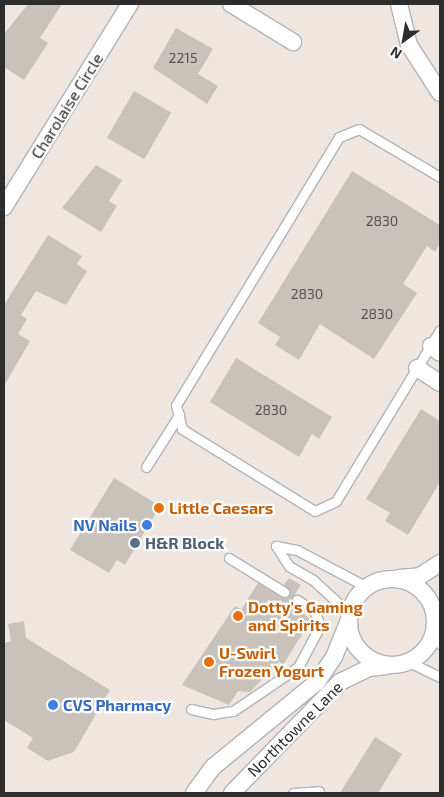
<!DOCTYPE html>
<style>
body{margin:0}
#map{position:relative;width:444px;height:797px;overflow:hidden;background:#efe7df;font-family:"Exo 2",sans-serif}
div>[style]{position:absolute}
.building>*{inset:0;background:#c8c2ba;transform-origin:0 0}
.roads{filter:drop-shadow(1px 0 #afb3bd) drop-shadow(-1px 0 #afb3bd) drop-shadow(0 1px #afb3bd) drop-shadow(0 -1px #afb3bd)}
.lane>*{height:9px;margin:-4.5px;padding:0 4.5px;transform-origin:4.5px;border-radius:4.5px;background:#fff}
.street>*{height:16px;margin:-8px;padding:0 8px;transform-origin:8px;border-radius:8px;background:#fff}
.street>.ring{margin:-8px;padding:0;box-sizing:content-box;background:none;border:16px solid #fff;border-radius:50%}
.dots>*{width:14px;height:14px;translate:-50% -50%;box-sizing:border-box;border:2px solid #fff;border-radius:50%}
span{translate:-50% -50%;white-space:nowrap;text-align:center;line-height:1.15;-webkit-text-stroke:4.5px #fff;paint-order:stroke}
.number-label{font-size:14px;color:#545250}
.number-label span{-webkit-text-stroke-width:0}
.street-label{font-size:16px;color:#2d2d2d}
.food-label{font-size:16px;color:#c56008;font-weight:700}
.left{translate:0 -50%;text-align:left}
.shop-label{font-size:16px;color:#366cbe;font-weight:700}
.right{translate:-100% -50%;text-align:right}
.service-label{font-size:16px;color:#4e5e75;font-weight:700}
.frame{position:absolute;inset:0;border:5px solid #2d2d2d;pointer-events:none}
.north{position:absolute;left:379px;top:15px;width:50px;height:50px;-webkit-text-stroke:4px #fff;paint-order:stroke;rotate:212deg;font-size:14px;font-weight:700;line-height:20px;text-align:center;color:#2d2d2d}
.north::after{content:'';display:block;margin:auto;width:18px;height:22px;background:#2d2d2d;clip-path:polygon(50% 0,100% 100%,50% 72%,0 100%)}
</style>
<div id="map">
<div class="building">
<div style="clip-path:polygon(28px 4px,62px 4px,40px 38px,48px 43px,24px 80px,4px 67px,4px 34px)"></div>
<div style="clip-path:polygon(176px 28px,213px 49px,198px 74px,218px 86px,207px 104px,153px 68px)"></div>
<div style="left:134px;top:91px;width:43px;height:54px;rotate:30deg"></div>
<div style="clip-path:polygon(96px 165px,122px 180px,109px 201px,117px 206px,101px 232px,62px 208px)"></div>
<div style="clip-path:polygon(352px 171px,440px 225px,440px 243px,435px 252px,427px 246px,403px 284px,417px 293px,374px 359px,320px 324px,299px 360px,275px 345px,280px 337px,258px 323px)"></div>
<div style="clip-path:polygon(48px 235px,82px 256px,77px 264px,87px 271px,66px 305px,36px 291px,21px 315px,27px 319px,18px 334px,30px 341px,4px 386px,4px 305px)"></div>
<div style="clip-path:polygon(236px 358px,332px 417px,319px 439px,312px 434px,299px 457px,210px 402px)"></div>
<div style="clip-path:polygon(421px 409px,440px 421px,440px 482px,408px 535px,385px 521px,390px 513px,366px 499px)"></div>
<div style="clip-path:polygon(114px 478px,160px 506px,125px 565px,117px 560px,109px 573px,70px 550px)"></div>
<div style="clip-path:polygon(289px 578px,301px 585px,290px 602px,311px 620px,283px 665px,279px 662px,250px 692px,238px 691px,229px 705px,182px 685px,235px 606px,241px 610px,258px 583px,286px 598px,290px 592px,284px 585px)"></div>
<div style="clip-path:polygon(24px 621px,26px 638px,110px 690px,74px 752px,48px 761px,27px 748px,33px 738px,4px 720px,4px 643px,11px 641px,8px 624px)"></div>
<div style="clip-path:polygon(375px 737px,402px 754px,378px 793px,340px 793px)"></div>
</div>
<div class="roads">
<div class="lane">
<div style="left:440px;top:177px;width:94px;rotate:-149.3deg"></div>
<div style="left:359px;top:129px;width:22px;rotate:158deg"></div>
<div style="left:339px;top:137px;width:314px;rotate:121.3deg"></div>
<div style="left:176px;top:405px;width:25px;rotate:76deg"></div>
<div style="left:182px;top:429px;width:156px;rotate:31.7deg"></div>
<div style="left:315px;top:511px;width:23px;rotate:-25deg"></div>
<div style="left:336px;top:501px;width:200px;rotate:-58.7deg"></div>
<div style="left:146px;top:467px;width:62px;rotate:-57.6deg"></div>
<div style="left:229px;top:558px;width:65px;rotate:31.7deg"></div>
<div style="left:350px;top:614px;width:50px;rotate:-137.4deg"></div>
<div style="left:313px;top:580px;width:28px;rotate:-150deg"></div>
<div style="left:289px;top:566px;width:24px;rotate:-123deg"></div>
<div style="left:276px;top:546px;width:21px;rotate:11deg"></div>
<div style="left:297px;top:550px;width:79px;rotate:27.9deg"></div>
<div style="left:434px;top:636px;width:10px;rotate:53deg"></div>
<div style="left:409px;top:662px;width:34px;rotate:26deg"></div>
<div style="left:191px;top:709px;width:23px;rotate:13deg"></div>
<div style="left:213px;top:714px;width:20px;rotate:-9deg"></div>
<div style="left:233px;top:711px;width:78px;rotate:-34.1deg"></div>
<div style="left:298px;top:667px;width:47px;rotate:-61.8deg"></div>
<div style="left:320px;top:626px;width:15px;rotate:-110deg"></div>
<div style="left:315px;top:612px;width:22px;rotate:-146deg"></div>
<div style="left:293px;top:793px;width:26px;rotate:-4deg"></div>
</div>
<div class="street">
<div style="left:231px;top:4px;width:73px;rotate:31.5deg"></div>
<div style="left:399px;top:4px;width:42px;rotate:76.3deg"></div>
<div style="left:409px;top:45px;width:57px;rotate:57.1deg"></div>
<div style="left:4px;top:207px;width:239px;rotate:-58.2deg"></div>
<div style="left:431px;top:346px;width:11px;rotate:38deg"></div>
<div style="left:417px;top:368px;width:27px;rotate:33deg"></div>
<div style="left:399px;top:578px;width:21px;rotate:-5deg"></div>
<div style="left:420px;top:576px;width:24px;rotate:-33deg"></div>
<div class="ring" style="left:349px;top:579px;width:70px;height:70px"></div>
<div style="left:194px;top:793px;width:32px;rotate:-54deg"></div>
<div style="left:213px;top:767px;width:134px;rotate:-39.3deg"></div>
<div style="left:317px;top:682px;width:30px;rotate:-56deg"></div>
<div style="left:334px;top:657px;width:38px;rotate:-68deg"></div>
<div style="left:232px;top:793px;width:155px;rotate:-45.8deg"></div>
<div style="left:340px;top:682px;width:32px;rotate:-26deg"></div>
<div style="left:369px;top:668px;width:18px;rotate:-6deg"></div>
</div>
</div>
<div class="dots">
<div style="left:159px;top:508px;background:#e8710a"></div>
<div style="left:147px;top:525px;background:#3f7fe0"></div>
<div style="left:135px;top:543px;background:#5c6f8a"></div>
<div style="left:238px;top:616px;background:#e8710a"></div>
<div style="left:209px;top:662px;background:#e8710a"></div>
<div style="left:53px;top:705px;background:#3f7fe0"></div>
</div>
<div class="number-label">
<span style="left:183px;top:58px">2215</span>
<span style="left:382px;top:221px">2830</span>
<span style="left:307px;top:294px">2830</span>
<span style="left:377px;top:314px">2830</span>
<span style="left:271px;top:410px">2830</span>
</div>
<div class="street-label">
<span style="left:67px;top:106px;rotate:-58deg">Charolaise Circle</span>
<span style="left:295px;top:729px;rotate:-45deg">Northtowne Lane</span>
</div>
<div class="food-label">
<span class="left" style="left:169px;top:508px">Little Caesars</span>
<span class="left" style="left:248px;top:616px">Dotty's Gaming<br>and Spirits</span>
<span class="left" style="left:219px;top:662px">U-Swirl<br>Frozen Yogurt</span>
</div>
<div class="shop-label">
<span class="right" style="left:137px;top:525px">NV Nails</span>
<span class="left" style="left:63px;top:705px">CVS Pharmacy</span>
</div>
<div class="service-label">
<span class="left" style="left:145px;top:543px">H&amp;R Block</span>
</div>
<div class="frame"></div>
<div class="north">N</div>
</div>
